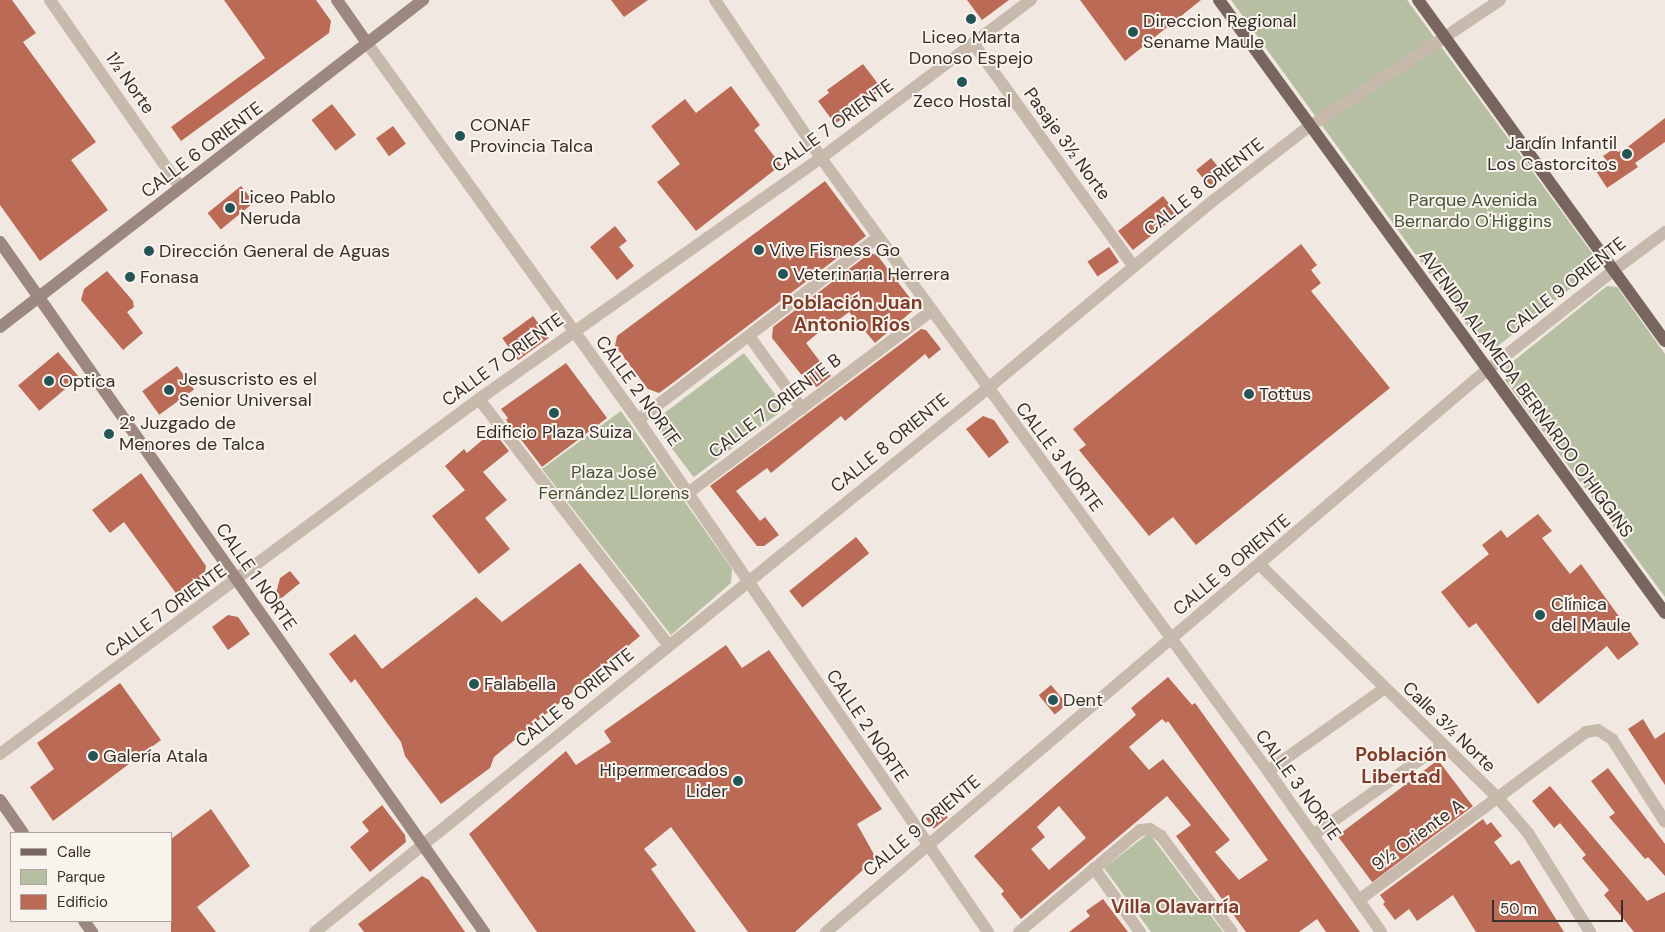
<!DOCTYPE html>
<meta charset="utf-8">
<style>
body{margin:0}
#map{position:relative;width:1665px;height:932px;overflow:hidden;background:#f1e9e1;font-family:"DM Sans",sans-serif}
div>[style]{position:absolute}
.green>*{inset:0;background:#b6bfa1;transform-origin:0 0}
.building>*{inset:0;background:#bb6a55;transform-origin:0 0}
.minor>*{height:12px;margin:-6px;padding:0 6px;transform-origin:6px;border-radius:6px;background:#c8b9ad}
.tertiary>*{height:12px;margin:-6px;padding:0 6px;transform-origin:6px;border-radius:6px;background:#c8b9ad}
.secondary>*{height:12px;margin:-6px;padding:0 6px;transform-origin:6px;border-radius:6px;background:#9c887f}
.primary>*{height:12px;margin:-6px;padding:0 6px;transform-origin:6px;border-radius:6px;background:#78665e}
.dots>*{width:14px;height:14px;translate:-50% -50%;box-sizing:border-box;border:2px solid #f9f3ed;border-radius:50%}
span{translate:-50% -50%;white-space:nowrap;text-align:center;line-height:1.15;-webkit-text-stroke:4px #f9f3ed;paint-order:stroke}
.poi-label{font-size:18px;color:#382f2b}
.left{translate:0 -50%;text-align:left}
.right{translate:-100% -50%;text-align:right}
.street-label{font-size:18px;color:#382f2b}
.park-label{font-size:18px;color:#485431}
.neighbourhood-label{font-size:19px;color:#7f3d2b;font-weight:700}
.legend{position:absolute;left:10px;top:832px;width:162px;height:90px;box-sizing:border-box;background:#f9f3ed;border:1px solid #aca59f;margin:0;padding:6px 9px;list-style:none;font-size:15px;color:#382f2b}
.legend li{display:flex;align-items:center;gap:10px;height:25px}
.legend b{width:25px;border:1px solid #aca59f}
.scale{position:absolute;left:1492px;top:900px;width:131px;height:22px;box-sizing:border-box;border:2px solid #382f2b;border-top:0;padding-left:6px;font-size:15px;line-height:18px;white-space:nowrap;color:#382f2b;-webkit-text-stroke:4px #f9f3ed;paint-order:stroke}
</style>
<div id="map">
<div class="green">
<div style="clip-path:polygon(1231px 0,1407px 0,1595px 257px,1595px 269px,1494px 349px,1482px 346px)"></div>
<div style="clip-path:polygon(1607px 286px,1617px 287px,1665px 354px,1665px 597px,1505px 380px,1506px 367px)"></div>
<div style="left:744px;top:353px;width:69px;height:115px;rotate:53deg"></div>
<div style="clip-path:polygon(621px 411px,732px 569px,731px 583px,671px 635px,542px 469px)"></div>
<div style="clip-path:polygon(1149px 833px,1223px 932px,1151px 932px,1104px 868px)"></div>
</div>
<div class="building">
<div style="clip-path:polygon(0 0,12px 0,36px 33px,23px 42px,96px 142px,71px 160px,108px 210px,40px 261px,0 205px)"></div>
<div style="clip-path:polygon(224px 0,316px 0,331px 21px,329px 33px,181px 141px,171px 127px,265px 58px)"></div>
<div style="clip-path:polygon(611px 0,648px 0,624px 17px)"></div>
<div style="clip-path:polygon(967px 0,1009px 0,982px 20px)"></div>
<div style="clip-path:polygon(1080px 0,1201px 0,1125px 61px)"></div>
<div style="clip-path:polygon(863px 64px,882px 89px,835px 124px,818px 101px,829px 93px,827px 90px)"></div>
<div style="clip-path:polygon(731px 86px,760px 125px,754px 130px,781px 165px,696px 231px,657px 182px,680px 164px,651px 126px,685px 99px,696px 113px)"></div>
<div style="left:332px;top:104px;width:39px;height:26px;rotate:52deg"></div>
<div style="clip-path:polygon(1665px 118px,1665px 142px,1635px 163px,1638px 167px,1607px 188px,1594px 168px,1606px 160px,1603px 156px,1615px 148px,1618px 152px,1625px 149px)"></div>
<div style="left:393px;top:126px;width:22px;height:21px;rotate:54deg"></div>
<div style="left:1211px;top:158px;width:22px;height:19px;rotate:51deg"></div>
<div style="clip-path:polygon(825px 181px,866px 236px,674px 382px,659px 393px,648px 389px,615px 346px,617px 336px)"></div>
<div style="left:241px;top:186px;width:21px;height:43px;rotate:51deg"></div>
<div style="left:1163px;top:196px;width:24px;height:57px;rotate:52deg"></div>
<div style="clip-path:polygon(615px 226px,627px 241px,619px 247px,634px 266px,617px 280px,590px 247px)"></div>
<div style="clip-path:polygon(1301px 244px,1317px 265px,1311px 270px,1321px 283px,1311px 291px,1390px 388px,1196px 545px,1173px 517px,1149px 536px,1079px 450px,1086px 445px,1073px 429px)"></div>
<div style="left:1109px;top:247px;width:18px;height:26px;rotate:56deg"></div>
<div style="clip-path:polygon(870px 253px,877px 255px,917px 307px,875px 343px,849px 312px,832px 325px,830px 323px,806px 343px,831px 376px,817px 387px,808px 383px,772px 338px,773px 327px)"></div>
<div style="clip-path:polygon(107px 271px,133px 301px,134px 307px,127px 312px,143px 333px,123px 350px,81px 300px,84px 289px)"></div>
<div style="left:533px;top:316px;width:27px;height:38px;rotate:54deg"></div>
<div style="clip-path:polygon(921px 329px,926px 330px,941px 349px,929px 359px,925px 354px,845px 421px,841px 416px,771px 473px,767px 468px,736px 491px,760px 521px,765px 517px,779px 535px,764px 546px,757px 546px,710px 486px)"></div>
<div style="left:58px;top:352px;width:33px;height:52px;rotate:50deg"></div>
<div style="clip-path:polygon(566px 363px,607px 418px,542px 467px,506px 420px,508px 418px,501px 409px)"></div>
<div style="left:177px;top:366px;width:29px;height:43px;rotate:54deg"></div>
<div style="clip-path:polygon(983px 416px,994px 420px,1009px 442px,989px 458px,966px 429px)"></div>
<div style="clip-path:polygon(493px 431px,509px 451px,483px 472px,507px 500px,485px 518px,510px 549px,479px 574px,432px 516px,465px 490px,445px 466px,464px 449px,467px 453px)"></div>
<div style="clip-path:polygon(141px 473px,206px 566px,204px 577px,178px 596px,124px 522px,110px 533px,92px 510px)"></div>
<div style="clip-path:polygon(1538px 514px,1552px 531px,1542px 538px,1570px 574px,1581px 564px,1639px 644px,1618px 660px,1607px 646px,1538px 704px,1476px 623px,1469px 628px,1441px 592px,1489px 554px,1482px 545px,1501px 530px,1507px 538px)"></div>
<div style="left:856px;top:537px;width:21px;height:86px;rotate:51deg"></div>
<div style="clip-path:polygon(580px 563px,640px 636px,494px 757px,490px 768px,441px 804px,405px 756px,401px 742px,355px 679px,351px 683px,329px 654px,355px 634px,382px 669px,476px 597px,502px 622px)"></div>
<div style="clip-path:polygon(290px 571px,300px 583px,273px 605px,280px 578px)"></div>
<div style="clip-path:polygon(228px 615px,238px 617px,250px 634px,228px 650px,212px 627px)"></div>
<div style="clip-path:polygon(726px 645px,742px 668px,769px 650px,882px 809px,857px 824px,876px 858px,795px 932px,748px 932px,671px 827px,644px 849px,657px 865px,651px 869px,696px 932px,537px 932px,469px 834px,566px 751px,576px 765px,611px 742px,604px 731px)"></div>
<div style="clip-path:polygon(evenodd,1168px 677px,1192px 705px,1195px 703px,1360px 932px,1326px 932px,1317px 919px,1299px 932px,1246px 932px,1176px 836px,1191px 825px,1167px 796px,1021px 919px,1001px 894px,1004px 891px,974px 856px,1136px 715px,1131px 708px,1168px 677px,1162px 719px,1166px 723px,1168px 721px,1268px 860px,1239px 880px,1215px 852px,1230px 840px,1163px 759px,1149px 770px,1129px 747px,1162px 719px,1168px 677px,1059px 806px,1086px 838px,1049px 870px,1031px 849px,1045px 837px,1037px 827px,1059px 806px)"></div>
<div style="clip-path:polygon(120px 683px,161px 740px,53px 821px,30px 787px,54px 769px,37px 743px)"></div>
<div style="left:1051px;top:685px;width:25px;height:16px;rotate:50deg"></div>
<div style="clip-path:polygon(1643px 719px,1655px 739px,1665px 732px,1665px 785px,1628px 729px)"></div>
<div style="left:1438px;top:760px;width:58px;height:126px;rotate:53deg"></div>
<div style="clip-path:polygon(1608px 768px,1665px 844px,1665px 876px,1648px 857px,1645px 859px,1609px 817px,1615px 813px,1591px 781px)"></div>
<div style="clip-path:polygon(1550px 786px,1647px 901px,1665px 892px,1665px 932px,1634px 932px,1604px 895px,1609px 890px,1582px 858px,1586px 855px,1560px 823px,1554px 828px,1532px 801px)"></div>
<div style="clip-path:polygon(382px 805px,405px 835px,406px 842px,370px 872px,350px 847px,369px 831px,362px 822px)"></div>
<div style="left:938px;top:805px;width:16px;height:18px;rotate:52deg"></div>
<div style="clip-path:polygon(211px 809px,250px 866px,197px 907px,216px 932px,171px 932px,171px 839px)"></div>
<div style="clip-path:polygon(1483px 819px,1487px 825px,1491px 822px,1502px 836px,1494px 842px,1511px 865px,1519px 860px,1564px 932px,1476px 932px,1453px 895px,1417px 921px,1409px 909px,1395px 920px,1383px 904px,1385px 902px,1380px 895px)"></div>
<div style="clip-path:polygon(422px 876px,429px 880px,465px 932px,364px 932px,358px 924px)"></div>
<div style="clip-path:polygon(1103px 899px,1128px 932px,1069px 932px,1090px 916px,1086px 911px)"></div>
</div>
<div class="minor">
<div style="left:50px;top:0;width:228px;rotate:55.2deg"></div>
<div style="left:715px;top:0;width:190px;rotate:56.1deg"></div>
<div style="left:821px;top:158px;width:759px;rotate:53.9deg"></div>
<div style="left:1268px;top:771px;width:197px;rotate:54.9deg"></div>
<div style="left:1445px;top:37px;width:66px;rotate:-33.9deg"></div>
<div style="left:973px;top:43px;width:274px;rotate:54.3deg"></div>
<div style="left:1614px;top:270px;width:64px;rotate:-36.7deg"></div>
<div style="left:749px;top:336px;width:90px;rotate:54deg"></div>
<div style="left:479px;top:399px;width:309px;rotate:52.4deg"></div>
<div style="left:638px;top:420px;width:302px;rotate:-37.3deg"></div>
<div style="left:688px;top:493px;width:304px;rotate:-36.8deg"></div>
<div style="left:1260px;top:565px;width:333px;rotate:44.4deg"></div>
<div style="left:1498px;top:798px;width:46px;rotate:49.4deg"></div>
<div style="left:1528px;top:833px;width:117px;rotate:57.9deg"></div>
<div style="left:0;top:754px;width:596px;rotate:-36.54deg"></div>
<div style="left:479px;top:399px;width:418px;rotate:-35.2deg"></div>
<div style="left:821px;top:158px;width:263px;rotate:-37deg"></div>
<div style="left:1268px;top:771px;width:142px;rotate:-35.3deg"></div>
<div style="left:1313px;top:835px;width:158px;rotate:-35.2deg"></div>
<div style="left:1094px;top:868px;width:79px;rotate:54.3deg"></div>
<div style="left:1359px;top:900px;width:282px;rotate:-36.5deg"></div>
<div style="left:1586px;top:732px;width:12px;rotate:-9deg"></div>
<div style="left:1598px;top:730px;width:17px;rotate:33deg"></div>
<div style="left:1612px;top:739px;width:98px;rotate:57.4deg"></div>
<div style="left:1019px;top:932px;width:158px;rotate:-40.1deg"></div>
<div style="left:1140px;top:830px;width:10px;rotate:-6deg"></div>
<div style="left:1150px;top:829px;width:13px;rotate:32deg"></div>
<div style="left:1161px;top:836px;width:119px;rotate:53.5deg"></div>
</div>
<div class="tertiary">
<div style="left:367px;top:43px;width:464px;rotate:54.3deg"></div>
<div style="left:638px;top:420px;width:620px;rotate:55.64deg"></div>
<div style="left:315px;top:932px;width:864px;rotate:-38.94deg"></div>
<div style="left:987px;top:389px;width:295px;rotate:-39.8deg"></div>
<div style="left:1214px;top:200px;width:113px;rotate:-37.8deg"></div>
<div style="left:1303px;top:131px;width:170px;rotate:-33.5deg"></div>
<div style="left:826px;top:932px;width:853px;rotate:-40.39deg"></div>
<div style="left:1476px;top:379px;width:176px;rotate:-38.3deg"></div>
</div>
<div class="secondary">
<div style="left:337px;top:0;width:52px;rotate:55.1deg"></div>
<div style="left:0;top:242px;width:843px;rotate:54.95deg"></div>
<div style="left:0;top:327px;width:535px;rotate:-37.71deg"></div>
<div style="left:0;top:800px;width:40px;rotate:55.1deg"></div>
<div style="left:84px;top:921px;width:14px;rotate:54deg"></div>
</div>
<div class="primary">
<div style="left:1219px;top:0;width:758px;rotate:53.96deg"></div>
<div style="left:1418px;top:0;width:421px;rotate:54.1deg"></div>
</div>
<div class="dots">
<div style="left:971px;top:19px;background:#245456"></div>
<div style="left:1133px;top:32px;background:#245456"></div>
<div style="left:962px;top:82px;background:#245456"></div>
<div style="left:460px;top:136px;background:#245456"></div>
<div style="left:1627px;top:154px;background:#245456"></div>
<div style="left:230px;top:208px;background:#245456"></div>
<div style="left:759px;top:250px;background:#245456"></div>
<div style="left:149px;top:251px;background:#245456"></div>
<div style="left:783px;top:274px;background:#245456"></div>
<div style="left:130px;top:277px;background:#245456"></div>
<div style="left:49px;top:381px;background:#245456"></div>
<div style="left:169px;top:390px;background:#245456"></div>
<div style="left:1249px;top:394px;background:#245456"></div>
<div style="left:554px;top:413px;background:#245456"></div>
<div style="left:109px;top:434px;background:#245456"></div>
<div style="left:1540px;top:615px;background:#245456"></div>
<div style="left:474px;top:684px;background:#245456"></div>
<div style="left:1053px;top:700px;background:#245456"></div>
<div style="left:93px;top:756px;background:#245456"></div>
<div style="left:738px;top:781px;background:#245456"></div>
</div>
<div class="poi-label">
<span class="left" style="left:1143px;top:32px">Direccion Regional<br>Sename Maule</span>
<span style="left:971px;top:48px">Liceo Marta<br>Donoso Espejo</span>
<span style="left:962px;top:101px">Zeco Hostal</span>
<span class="left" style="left:470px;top:136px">CONAF<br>Provincia Talca</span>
<span class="right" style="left:1617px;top:154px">Jardín Infantil<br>Los Castorcitos</span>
<span class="left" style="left:240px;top:208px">Liceo Pablo<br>Neruda</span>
<span class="left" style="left:769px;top:250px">Vive Fisness Go</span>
<span class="left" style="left:159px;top:251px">Dirección General de Aguas</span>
<span class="left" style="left:793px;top:274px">Veterinaria Herrera</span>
<span class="left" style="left:140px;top:277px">Fonasa</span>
<span class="left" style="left:179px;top:390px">Jesuscristo es el<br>Senior Universal</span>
<span class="left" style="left:59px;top:381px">Optica</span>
<span class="left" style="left:1259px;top:394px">Tottus</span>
<span class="left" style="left:119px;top:434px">2° Juzgado de<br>Menores de Talca</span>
<span style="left:554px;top:432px">Edificio Plaza Suiza</span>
<span class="left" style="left:1551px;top:615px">Clínica<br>del Maule</span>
<span class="left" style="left:484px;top:684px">Falabella</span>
<span class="left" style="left:1063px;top:700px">Dent</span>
<span class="left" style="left:103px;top:756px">Galería Atala</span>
<span class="right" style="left:728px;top:781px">Hipermercados<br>Lider</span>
</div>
<div class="street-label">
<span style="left:130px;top:83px;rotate:55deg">1½ Norte</span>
<span style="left:833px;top:126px;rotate:-36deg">CALLE 7 ORIENTE</span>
<span style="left:1067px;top:144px;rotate:54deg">Pasaje 3½ Norte</span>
<span style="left:202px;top:150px;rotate:-37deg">CALLE 6 ORIENTE</span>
<span style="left:1204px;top:187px;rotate:-38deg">CALLE 8 ORIENTE</span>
<span style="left:1566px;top:286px;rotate:-38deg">CALLE 9 ORIENTE</span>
<span style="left:503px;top:360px;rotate:-36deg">CALLE 7 ORIENTE</span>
<span style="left:638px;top:391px;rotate:54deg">CALLE 2 NORTE</span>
<span style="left:1526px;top:394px;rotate:54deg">AVENIDA ALAMEDA BERNARDO O'HIGGINS</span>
<span style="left:775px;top:406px;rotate:-37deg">CALLE 7 ORIENTE B</span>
<span style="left:890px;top:443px;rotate:-39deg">CALLE 8 ORIENTE</span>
<span style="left:1059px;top:457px;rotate:53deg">CALLE 3 NORTE</span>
<span style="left:1232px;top:565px;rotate:-40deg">CALLE 9 ORIENTE</span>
<span style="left:256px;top:577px;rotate:55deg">CALLE 1 NORTE</span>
<span style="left:166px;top:611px;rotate:-36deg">CALLE 7 ORIENTE</span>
<span style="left:575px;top:698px;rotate:-39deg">CALLE 8 ORIENTE</span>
<span style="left:867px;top:726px;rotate:56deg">CALLE 2 NORTE</span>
<span style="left:1449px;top:727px;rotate:44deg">Calle 3½ Norte</span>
<span style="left:1298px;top:785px;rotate:54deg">CALLE 3 NORTE</span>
<span style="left:922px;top:826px;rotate:-40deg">CALLE 9 ORIENTE</span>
<span style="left:1418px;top:835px;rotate:-36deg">9½ Oriente A</span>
</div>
<div class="park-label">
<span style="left:1473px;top:211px">Parque Avenida<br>Bernardo O'Higgins</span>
<span style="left:614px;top:483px">Plaza José<br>Fernández Llorens</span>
</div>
<div class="neighbourhood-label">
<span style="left:852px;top:314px">Población Juan<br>Antonio Ríos</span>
<span style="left:1401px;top:766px">Población<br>Libertad</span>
<span style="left:1175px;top:907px">Villa Olavarría</span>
</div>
<ul class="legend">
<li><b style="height:6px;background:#78665e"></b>Calle</li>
<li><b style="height:14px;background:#b6bfa1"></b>Parque</li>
<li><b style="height:14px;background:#bb6a55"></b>Edificio</li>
</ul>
<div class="scale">50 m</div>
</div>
